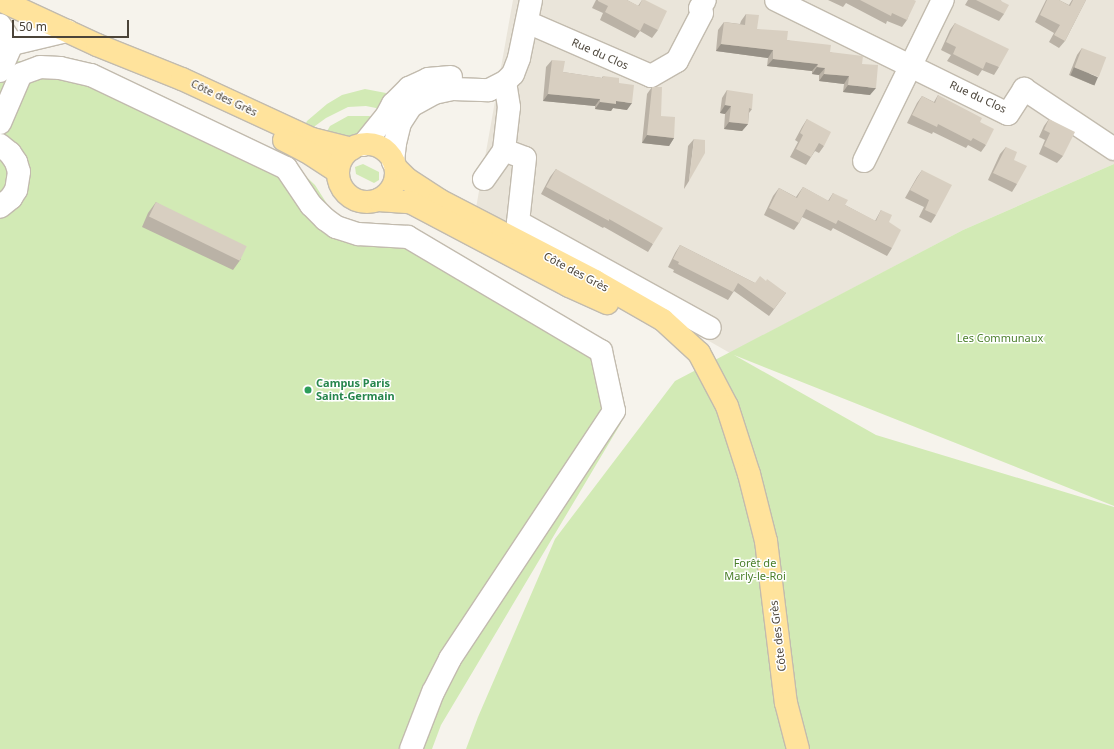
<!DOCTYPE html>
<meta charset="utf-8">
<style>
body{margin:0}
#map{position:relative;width:1114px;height:749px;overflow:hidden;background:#f6f3ec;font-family:"Noto Sans",sans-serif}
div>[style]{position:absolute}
.residential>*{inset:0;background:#eae5da}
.green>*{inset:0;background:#d2eab5}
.roads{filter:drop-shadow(1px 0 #c2bbae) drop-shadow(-1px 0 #c2bbae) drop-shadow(0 1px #c2bbae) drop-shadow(0 -1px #c2bbae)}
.minor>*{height:22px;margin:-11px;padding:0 11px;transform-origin:11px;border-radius:11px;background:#fff}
.major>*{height:22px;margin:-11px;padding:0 11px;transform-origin:11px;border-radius:11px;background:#ffe39c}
.major>.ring{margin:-11px;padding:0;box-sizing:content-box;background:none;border:22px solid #ffe39c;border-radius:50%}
.wall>*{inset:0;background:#bab2a6}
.shaded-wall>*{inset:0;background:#979187;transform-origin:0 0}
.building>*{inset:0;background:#d8cfc1;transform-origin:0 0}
.dots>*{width:11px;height:11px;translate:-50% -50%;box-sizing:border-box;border:2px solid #fff;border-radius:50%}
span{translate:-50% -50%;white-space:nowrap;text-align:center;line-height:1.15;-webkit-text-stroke:3px #fff;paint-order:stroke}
.street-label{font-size:11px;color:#4b4439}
.park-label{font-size:11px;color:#4a7f2a}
.leisure-label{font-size:11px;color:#27864d;font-weight:700}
.left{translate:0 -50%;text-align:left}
.scale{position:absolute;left:12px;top:20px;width:117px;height:18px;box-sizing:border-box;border:2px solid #4b4439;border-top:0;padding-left:5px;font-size:12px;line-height:14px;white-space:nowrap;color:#4b4439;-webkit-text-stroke:3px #fff;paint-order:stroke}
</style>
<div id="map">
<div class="residential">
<div style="clip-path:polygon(513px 0,1114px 0,1114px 164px,963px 230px,730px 353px,476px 208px)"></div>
</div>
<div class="green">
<div style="clip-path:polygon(0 51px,19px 61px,41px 62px,299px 170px,315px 185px,336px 218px,372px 229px,609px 358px,621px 423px,441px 725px,432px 749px,0 749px)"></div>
<div style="clip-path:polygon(365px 89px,386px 93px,381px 109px,366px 106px,348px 107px,326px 118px,315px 126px,311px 133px,303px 129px,307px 121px,327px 104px,342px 95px)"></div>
<div style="clip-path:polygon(348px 116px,369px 116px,379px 119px,362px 137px,349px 140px,326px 133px,330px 126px)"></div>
<div style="clip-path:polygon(363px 164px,379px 172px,379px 180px,374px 183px,356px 174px,355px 167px)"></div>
<div style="clip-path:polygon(1114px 164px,1114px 506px,734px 355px,876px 435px,1114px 507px,1114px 749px,466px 749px,478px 717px,555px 539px,675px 381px,963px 230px)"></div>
</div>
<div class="roads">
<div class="minor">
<div style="left:776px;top:0;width:258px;rotate:26.2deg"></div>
<div style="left:1008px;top:114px;width:30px;rotate:-57deg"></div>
<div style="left:1024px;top:89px;width:108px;rotate:33.7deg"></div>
<div style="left:527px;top:22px;width:135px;rotate:23.5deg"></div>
<div style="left:651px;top:76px;width:30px;rotate:-30deg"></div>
<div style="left:677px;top:61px;width:54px;rotate:-62.5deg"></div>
<div style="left:702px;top:13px;width:5px;rotate:-112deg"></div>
<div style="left:700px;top:8px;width:9px;rotate:-58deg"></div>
<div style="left:0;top:25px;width:22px;rotate:58deg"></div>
<div style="left:12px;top:44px;width:57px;rotate:-13.3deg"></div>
<div style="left:0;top:71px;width:30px;rotate:-66deg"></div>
<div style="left:0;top:123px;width:53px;rotate:-66.8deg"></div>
<div style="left:21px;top:74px;width:20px;rotate:-20deg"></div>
<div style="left:40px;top:67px;width:20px;rotate:3deg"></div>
<div style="left:60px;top:68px;width:32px;rotate:13deg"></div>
<div style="left:91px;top:75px;width:216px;rotate:25.5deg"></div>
<div style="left:286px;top:168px;width:45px;rotate:56deg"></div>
<div style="left:311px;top:205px;width:20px;rotate:45deg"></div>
<div style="left:325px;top:219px;width:14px;rotate:36deg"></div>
<div style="left:336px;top:227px;width:23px;rotate:18deg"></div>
<div style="left:358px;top:234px;width:50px;rotate:3.4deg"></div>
<div style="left:408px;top:237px;width:224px;rotate:30.6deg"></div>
<div style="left:601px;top:351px;width:61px;rotate:77.8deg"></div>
<div style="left:614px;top:411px;width:297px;rotate:123.5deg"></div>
<div style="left:450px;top:659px;width:37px;rotate:117deg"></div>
<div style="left:433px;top:692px;width:61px;rotate:111.1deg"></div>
<div style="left:0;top:145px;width:13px;rotate:39deg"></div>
<div style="left:10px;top:153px;width:11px;rotate:56deg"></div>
<div style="left:16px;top:162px;width:10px;rotate:73deg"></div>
<div style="left:19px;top:172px;width:18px;rotate:99deg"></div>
<div style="left:16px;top:190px;width:9px;rotate:122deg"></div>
<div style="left:11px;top:198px;width:14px;rotate:141deg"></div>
<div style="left:363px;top:145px;width:36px;rotate:-51deg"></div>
<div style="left:386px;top:117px;width:15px;rotate:-62deg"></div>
<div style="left:393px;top:104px;width:23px;rotate:-45deg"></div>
<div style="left:409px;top:88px;width:21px;rotate:-25deg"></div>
<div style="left:428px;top:79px;width:23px;rotate:-5deg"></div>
<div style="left:504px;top:150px;width:22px;rotate:21deg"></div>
<div style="left:525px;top:158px;width:64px;rotate:96.2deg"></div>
<div style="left:518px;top:222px;width:219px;rotate:28.9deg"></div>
<div style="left:864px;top:161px;width:179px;rotate:-63.9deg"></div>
<div style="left:393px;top:162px;width:19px;rotate:-84deg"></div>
<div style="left:395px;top:143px;width:21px;rotate:-76deg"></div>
<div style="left:400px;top:123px;width:20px;rotate:-57deg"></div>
<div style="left:411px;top:106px;width:26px;rotate:-29deg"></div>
<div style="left:434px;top:93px;width:19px;rotate:-12deg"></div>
<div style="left:453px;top:89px;width:36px;rotate:2deg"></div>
<div style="left:489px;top:90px;width:18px;rotate:-27deg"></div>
<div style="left:505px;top:82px;width:11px;rotate:-45deg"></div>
<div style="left:513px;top:74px;width:17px;rotate:-69deg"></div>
<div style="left:519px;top:58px;width:59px;rotate:-78.3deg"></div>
<div style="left:484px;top:179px;width:35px;rotate:-55deg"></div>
<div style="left:504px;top:150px;width:43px;rotate:-83.4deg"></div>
<div style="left:509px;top:107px;width:25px;rotate:-99deg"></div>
</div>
<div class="major">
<div style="left:0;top:0;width:107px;rotate:24.9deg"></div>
<div style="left:97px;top:45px;width:92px;rotate:21.8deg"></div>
<div style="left:182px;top:79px;width:143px;rotate:24.8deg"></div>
<div style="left:312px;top:139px;width:41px;rotate:14deg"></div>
<div style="left:284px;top:140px;width:25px;rotate:27deg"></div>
<div style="left:306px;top:151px;width:38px;rotate:33deg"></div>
<div class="ring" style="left:338px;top:144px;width:36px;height:36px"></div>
<div style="left:396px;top:168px;width:16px;rotate:45deg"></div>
<div style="left:407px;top:179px;width:38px;rotate:33deg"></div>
<div style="left:439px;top:200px;width:176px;rotate:27.4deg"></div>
<div style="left:595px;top:281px;width:78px;rotate:29.8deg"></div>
<div style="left:663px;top:320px;width:49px;rotate:42.5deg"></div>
<div style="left:699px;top:353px;width:60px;rotate:62.2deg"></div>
<div style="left:727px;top:406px;width:71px;rotate:72.1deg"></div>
<div style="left:749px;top:474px;width:69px;rotate:75.8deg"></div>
<div style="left:766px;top:541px;width:163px;rotate:83deg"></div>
<div style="left:786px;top:703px;width:48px;rotate:75.4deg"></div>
<div style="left:378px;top:200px;width:32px;rotate:4deg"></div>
<div style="left:410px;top:202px;width:180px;rotate:27.8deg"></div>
<div style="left:569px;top:286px;width:42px;rotate:24.1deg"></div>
</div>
</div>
<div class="wall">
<div style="clip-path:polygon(596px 0,627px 0,638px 6px,642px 0,658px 30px,652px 38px,640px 31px,635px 38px,600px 20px,603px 13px,592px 8px)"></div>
<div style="clip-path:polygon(828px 0,914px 0,907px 20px,902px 27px,887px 21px,886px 24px,846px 3px,843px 7px)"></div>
<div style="clip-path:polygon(968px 0,1001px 0,1004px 14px,999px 21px,965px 5px)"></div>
<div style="clip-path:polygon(1046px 0,1059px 0,1069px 5px,1072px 0,1086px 0,1065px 41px,1059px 48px,1049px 42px,1054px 33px,1035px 22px)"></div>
<div style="clip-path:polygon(746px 14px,757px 29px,787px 40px,830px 52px,862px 64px,870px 95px,843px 92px,844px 84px,819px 81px,819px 75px,812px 74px,812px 71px,767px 66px,768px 58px,716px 51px,718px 30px,724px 22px,740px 24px,741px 21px)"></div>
<div style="clip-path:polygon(955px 23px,999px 67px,994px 75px,982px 70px,978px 76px,947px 61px,951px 55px,941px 50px,950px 30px)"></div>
<div style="clip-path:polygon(1082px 48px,1093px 85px,1069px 75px,1077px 55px)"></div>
<div style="clip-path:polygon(552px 60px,563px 72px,602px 78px,603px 76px,619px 83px,627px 110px,613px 108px,611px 111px,595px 109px,595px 106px,543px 101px,546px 67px)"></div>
<div style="clip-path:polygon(652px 87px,661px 116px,674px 138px,669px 146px,642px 143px,647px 94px)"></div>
<div style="clip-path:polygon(727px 90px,752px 109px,749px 113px,748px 124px,742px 131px,724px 129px,725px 114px,720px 113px,722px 98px)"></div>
<div style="clip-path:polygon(938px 95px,986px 145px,981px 152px,968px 145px,966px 148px,933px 132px,932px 134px,907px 123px,917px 103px,922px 96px,934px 102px)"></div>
<div style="clip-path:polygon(807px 119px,824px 146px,819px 153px,815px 151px,811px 157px,806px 165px,790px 157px,798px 142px,795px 140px,802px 127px)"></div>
<div style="clip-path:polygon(1049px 119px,1063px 156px,1057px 163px,1039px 154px,1045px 140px,1039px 137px,1044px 126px)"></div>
<div style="clip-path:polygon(694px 139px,689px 181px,684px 189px,688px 146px)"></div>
<div style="clip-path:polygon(1006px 147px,1017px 184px,1012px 192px,988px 180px,1000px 154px)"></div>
<div style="clip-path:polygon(556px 169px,653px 244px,648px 252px,604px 227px,603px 228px,541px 194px,550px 177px)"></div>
<div style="clip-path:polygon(922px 170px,936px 215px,931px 223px,919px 217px,924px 207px,905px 198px,917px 177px)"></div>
<div style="clip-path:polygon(803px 187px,828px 201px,833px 193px,845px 205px,875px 221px,881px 210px,889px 222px,892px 248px,887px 256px,833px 228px,831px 231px,802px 217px,799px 223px,794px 230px,764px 215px,773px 196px,779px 188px,796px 197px)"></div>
<div style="clip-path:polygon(156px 202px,241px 259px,233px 270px,142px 227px,148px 213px)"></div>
<div style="clip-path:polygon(680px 245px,755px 283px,766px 281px,786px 293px,769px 316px,734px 291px,728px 300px,673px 272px,674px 270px,668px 267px,675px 253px)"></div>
</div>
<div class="shaded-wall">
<div style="clip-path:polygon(721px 44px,773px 50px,768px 58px,716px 51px)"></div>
<div style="clip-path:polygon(773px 59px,818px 64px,812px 71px,767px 66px)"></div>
<div style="clip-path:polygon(817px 67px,825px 68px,819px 75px,812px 74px)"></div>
<div style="left:1074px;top:67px;width:26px;height:9px;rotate:23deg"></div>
<div style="clip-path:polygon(824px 74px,849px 76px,844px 84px,819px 81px)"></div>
<div style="clip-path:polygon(848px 85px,876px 88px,870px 95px,843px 92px)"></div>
<div style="clip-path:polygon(548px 94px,600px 99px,595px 106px,543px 101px)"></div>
<div style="clip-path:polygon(616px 101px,632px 103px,627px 110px,613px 108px,611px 111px,595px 109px,600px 102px)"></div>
<div style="clip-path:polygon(725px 105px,731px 106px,725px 114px,720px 113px)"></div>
<div style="clip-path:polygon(729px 122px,748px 124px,742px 131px,724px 129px)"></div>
<div style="clip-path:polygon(647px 135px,674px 138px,669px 146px,642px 143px)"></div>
</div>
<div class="building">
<div style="clip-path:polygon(598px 0,627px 0,639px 6px,642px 0,645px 0,667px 11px,658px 30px,644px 23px,640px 31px,605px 12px,608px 6px,598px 1px)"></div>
<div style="clip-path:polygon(860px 0,914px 0,916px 1px,907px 20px,892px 13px,891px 16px)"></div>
<div style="clip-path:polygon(976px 0,1001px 0,1001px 1px,1009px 5px,1004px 14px)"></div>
<div style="clip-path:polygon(1047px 0,1059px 0,1070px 6px,1073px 0,1086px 0,1065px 41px,1054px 35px,1060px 25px,1040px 15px)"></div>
<div style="clip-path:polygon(746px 14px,759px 15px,757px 29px,788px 31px,787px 40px,831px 45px,830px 52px,863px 56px,862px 64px,878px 65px,876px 88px,848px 85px,849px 76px,824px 74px,825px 68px,817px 67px,818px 64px,773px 59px,773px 50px,721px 44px,724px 22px,745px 25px)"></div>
<div style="clip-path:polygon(955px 23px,1009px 49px,999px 67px,986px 62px,983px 69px,953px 54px,956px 47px,946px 42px)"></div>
<div style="left:1082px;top:48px;width:26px;height:21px;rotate:21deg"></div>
<div style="clip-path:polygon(552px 60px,565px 61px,563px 72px,603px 78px,603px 76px,619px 78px,619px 83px,634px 85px,632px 103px,616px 101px,616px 104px,600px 102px,600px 99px,548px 94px)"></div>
<div style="clip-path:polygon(652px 87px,662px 87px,661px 116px,675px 117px,674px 138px,647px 135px)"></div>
<div style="clip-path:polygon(727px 90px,753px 94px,752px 109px,749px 108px,748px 124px,729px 122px,731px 106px,725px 105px)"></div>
<div style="clip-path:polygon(938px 95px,982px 118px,980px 122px,994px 129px,986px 145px,973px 138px,971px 141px,938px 124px,937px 127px,912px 115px,922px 96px,935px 103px)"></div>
<div style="clip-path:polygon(807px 119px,831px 132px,824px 146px,819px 143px,811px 157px,796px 149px,803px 135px,800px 133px)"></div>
<div style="clip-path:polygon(1049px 119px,1075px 132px,1063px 156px,1044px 146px,1050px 133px,1044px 130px)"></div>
<div style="clip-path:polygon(694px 139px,705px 140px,705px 153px,689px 181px)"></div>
<div style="clip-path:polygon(1006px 147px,1017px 152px,1014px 160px,1027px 166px,1017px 184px,993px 173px)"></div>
<div style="clip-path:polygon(556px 169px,663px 228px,653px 244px,609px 219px,609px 221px,546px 187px)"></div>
<div style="clip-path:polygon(922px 170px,952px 185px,936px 215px,925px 210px,929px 200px,910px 190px)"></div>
<div style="clip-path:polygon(803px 187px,829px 201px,833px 193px,848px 200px,845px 205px,876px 221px,881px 210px,892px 215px,889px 222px,901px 230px,892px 248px,838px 220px,836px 224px,806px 209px,799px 223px,769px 208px,779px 188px,797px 198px)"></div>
<div style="left:156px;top:202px;width:101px;height:16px;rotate:26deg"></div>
<div style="clip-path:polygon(680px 245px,755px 283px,760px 276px,766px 281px,767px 279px,786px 293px,774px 309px,738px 283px,733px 292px,678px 264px,679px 262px,673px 259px)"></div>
</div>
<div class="dots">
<div style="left:308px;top:390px;background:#2e9e5b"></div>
</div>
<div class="street-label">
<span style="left:600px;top:54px;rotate:24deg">Rue du Clos</span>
<span style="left:978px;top:97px;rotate:25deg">Rue du Clos</span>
<span style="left:224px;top:98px;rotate:25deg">Côte des Grès</span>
<span style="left:576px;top:272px;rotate:28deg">Côte des Grès</span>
<span style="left:778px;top:636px;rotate:-97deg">Côte des Grès</span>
</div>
<div class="park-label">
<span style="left:1000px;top:338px">Les Communaux</span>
<span style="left:755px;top:570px">Forêt de<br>Marly-le-Roi</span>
</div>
<div class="leisure-label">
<span class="left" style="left:316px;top:390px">Campus Paris<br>Saint-Germain</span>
</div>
<div class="scale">50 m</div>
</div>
